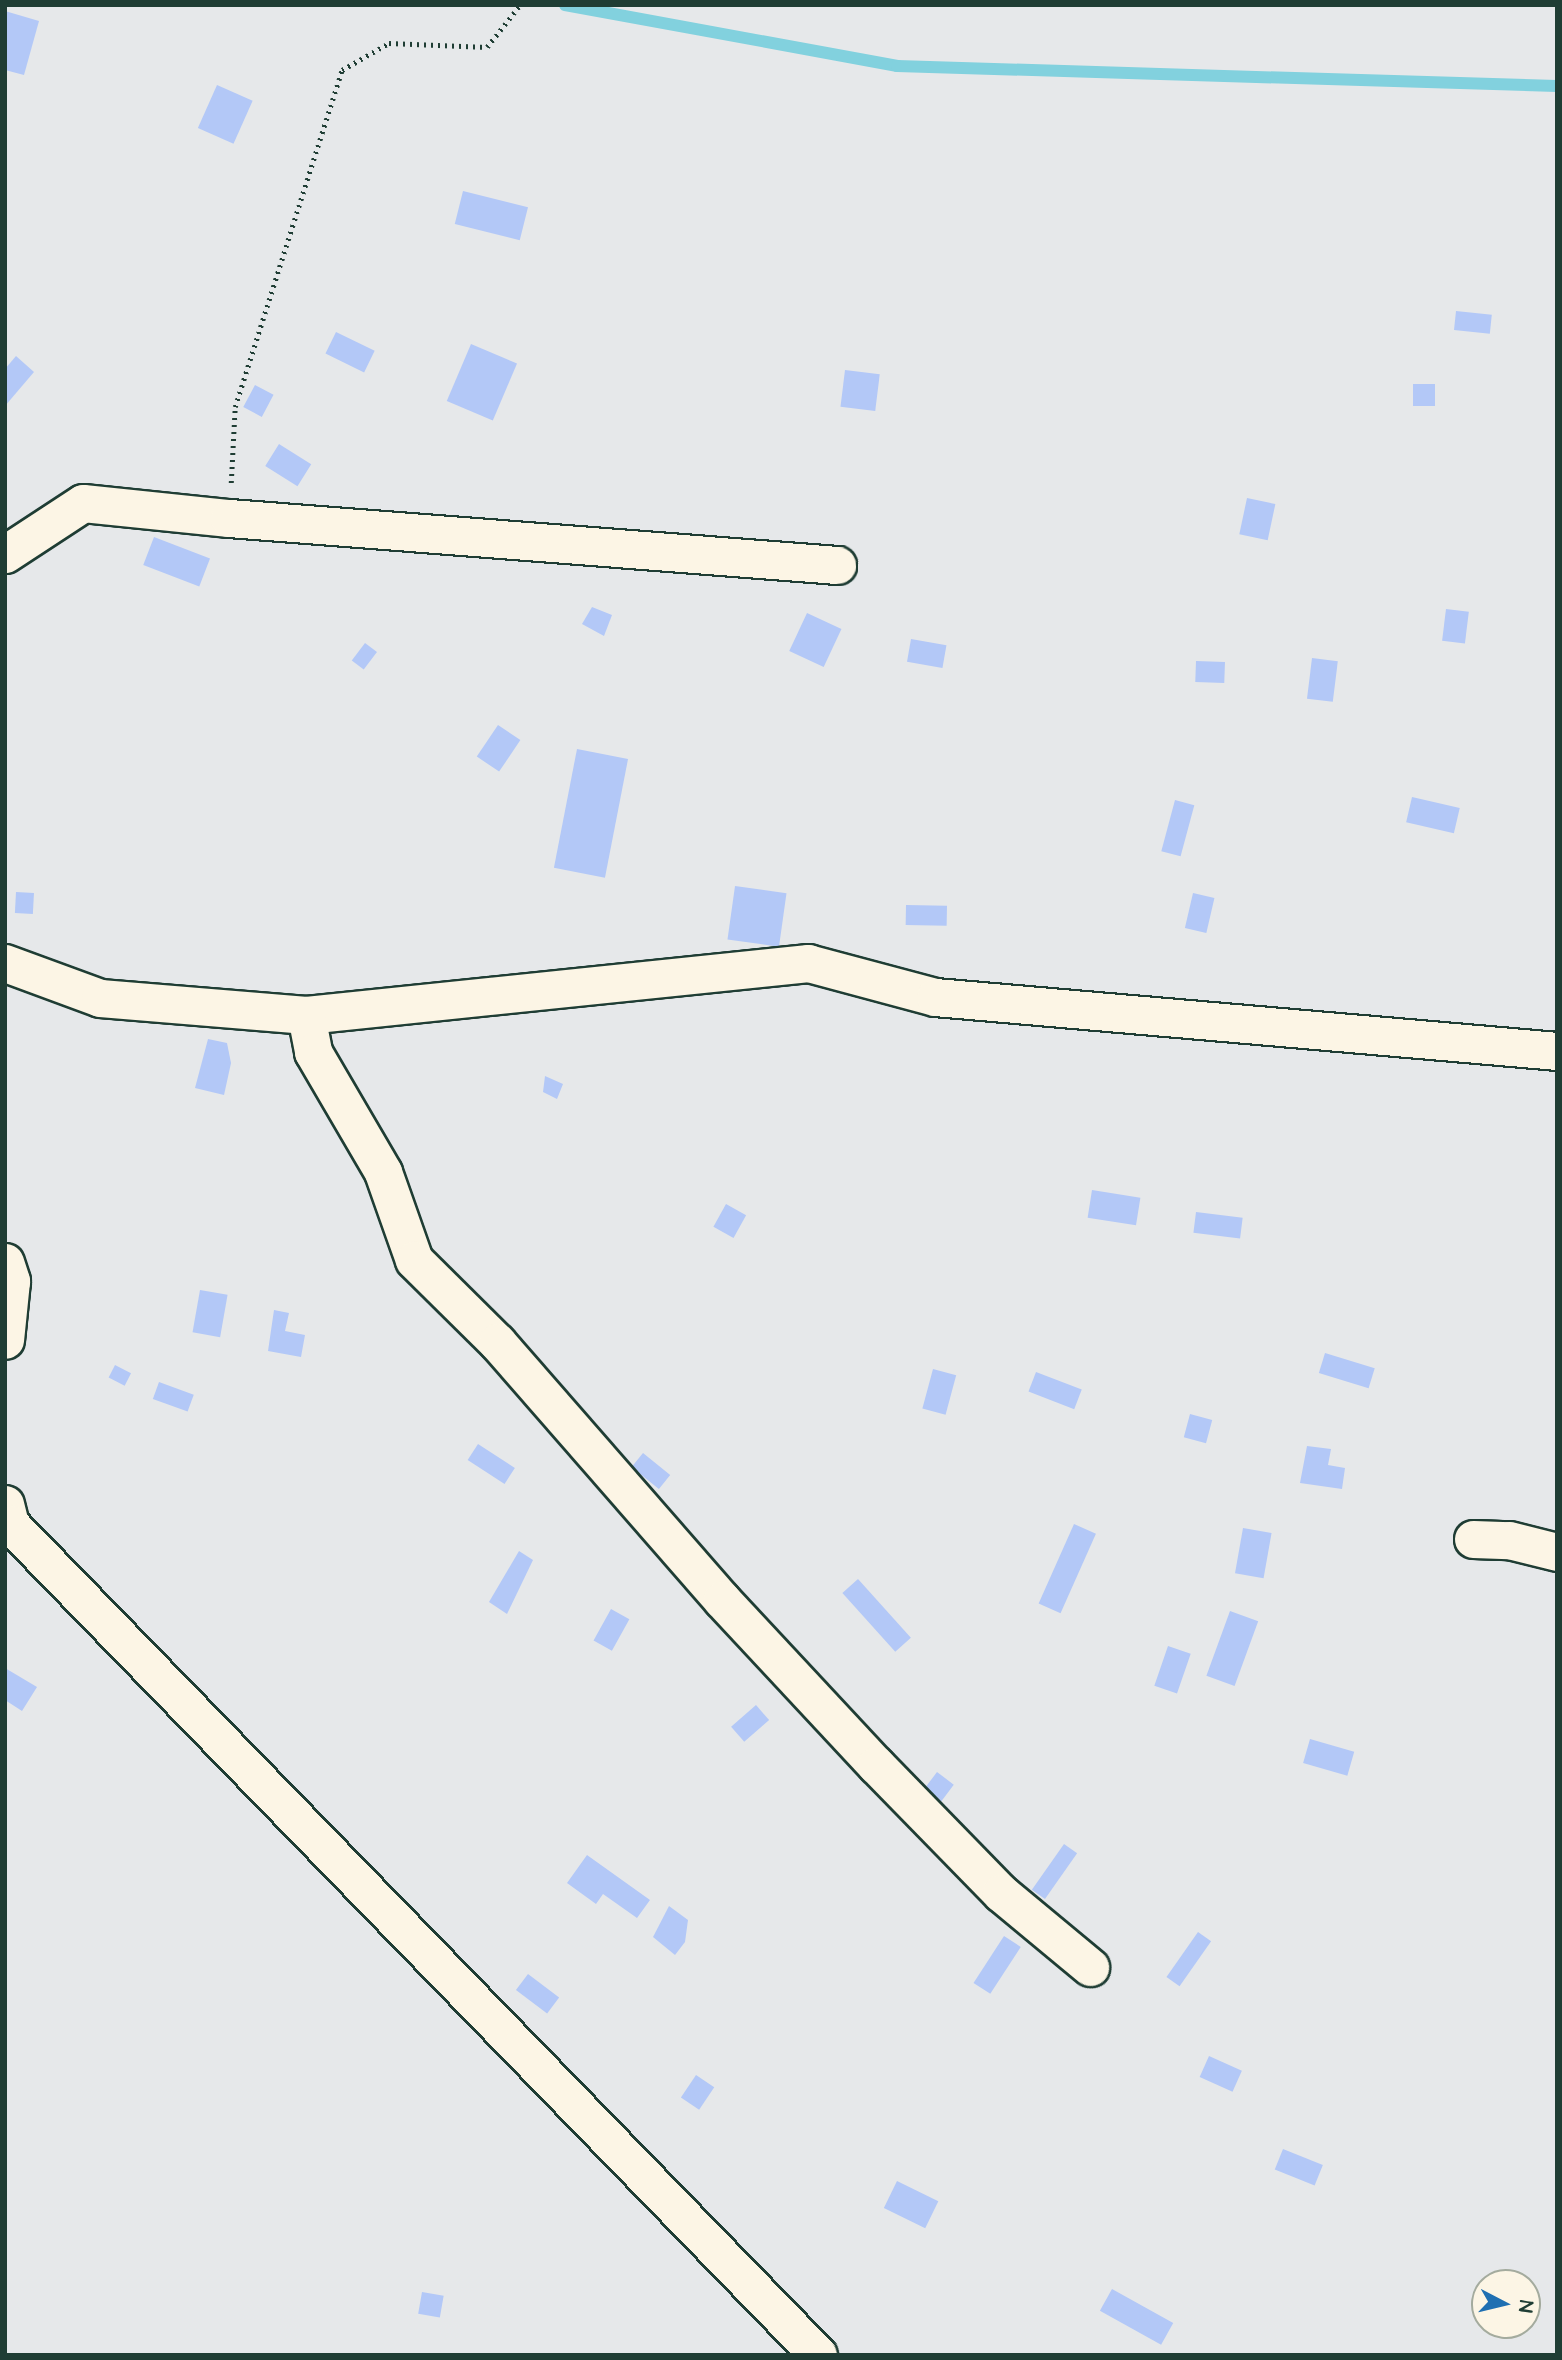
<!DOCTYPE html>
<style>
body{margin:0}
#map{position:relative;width:1562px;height:2360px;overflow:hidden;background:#e6e8ea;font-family:"Architects Daughter",sans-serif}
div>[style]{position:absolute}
.stream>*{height:12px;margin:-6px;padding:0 6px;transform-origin:6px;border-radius:6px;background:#82d1de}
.building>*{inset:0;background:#b3c8f7;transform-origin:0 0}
.path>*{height:4.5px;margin-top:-2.25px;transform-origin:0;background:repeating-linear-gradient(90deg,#1f3d34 0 2px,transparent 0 7px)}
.roads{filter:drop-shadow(2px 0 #1f3d34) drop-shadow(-2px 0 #1f3d34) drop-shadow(0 2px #1f3d34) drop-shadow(0 -2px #1f3d34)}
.minor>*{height:37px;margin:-18.5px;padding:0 18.5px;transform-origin:18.5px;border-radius:18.5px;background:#fcf5e5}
span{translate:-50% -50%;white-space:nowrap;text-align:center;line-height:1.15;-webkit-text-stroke:5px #fcf5e5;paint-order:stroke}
.frame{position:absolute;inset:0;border:7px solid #1f3d34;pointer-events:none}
.north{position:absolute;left:1471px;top:2269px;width:70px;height:70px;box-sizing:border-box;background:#fcf5e5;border:2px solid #a4ab9e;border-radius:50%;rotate:97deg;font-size:19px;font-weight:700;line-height:28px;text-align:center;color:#1f3d34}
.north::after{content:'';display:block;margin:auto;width:24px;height:32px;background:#1f6fb2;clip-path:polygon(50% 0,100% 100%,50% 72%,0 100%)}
</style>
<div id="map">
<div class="stream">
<div style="left:565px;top:5px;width:338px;rotate:10.4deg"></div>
<div style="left:897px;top:66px;width:660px;rotate:1.74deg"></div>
</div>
<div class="building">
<div style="clip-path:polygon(5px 11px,39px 21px,24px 75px,5px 70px)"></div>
<div style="left:217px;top:85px;width:39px;height:47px;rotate:24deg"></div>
<div style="left:463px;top:191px;width:67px;height:34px;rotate:14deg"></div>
<div style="left:1456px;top:311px;width:36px;height:19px;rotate:6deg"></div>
<div style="left:336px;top:332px;width:43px;height:24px;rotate:26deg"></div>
<div style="left:471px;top:344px;width:50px;height:62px;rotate:23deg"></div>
<div style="clip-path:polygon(16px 356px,34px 372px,5px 406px,5px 369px)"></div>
<div style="left:845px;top:370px;width:35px;height:37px;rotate:7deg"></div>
<div style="left:1413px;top:384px;width:22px;height:22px"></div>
<div style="left:255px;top:385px;width:21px;height:25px;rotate:28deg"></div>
<div style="left:279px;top:444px;width:38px;height:26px;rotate:32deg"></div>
<div style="left:1247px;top:498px;width:29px;height:37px;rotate:12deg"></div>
<div style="left:154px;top:537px;width:60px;height:30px;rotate:21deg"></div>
<div style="clip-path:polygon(592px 607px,612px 615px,604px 636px,582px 624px)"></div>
<div style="left:1446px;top:609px;width:23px;height:32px;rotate:7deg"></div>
<div style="left:807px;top:613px;width:38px;height:42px;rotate:25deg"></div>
<div style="left:911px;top:639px;width:36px;height:23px;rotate:10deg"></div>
<div style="left:365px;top:643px;width:15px;height:22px;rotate:37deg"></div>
<div style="left:1312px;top:658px;width:26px;height:41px;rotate:7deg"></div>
<div style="left:1196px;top:661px;width:29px;height:21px;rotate:2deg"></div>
<div style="left:498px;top:725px;width:27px;height:38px;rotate:34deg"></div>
<div style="left:577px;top:749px;width:52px;height:121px;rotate:11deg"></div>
<div style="left:1412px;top:797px;width:49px;height:26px;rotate:13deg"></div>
<div style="left:1175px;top:800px;width:20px;height:53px;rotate:15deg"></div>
<div style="left:735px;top:886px;width:52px;height:54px;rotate:8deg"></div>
<div style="left:16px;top:892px;width:18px;height:21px;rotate:3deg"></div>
<div style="left:1193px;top:893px;width:22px;height:36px;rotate:13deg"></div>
<div style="left:906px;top:905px;width:41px;height:20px;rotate:1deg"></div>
<div style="clip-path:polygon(208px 1039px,227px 1043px,231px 1063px,224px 1095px,195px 1088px)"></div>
<div style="clip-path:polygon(545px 1076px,563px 1084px,557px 1099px,543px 1092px)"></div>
<div style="left:1092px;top:1190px;width:49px;height:28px;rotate:9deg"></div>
<div style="left:726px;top:1204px;width:23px;height:26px;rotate:29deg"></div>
<div style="left:1196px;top:1212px;width:47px;height:21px;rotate:7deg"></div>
<div style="left:200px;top:1290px;width:28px;height:43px;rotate:10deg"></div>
<div style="clip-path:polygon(274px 1310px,289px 1313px,285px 1331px,305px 1335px,301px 1357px,268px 1351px)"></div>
<div style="left:1325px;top:1353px;width:52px;height:21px;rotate:17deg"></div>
<div style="left:115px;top:1365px;width:18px;height:14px;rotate:27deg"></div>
<div style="left:933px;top:1369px;width:24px;height:41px;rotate:15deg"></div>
<div style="left:1036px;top:1372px;width:49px;height:21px;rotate:21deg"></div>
<div style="left:159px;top:1382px;width:37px;height:18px;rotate:20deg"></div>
<div style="left:1190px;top:1414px;width:23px;height:24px;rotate:15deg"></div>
<div style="left:478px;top:1444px;width:44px;height:19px;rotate:33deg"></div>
<div style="clip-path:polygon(1307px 1446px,1331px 1449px,1328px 1465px,1345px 1468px,1342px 1489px,1300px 1483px)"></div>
<div style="left:643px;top:1453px;width:35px;height:18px;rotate:39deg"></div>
<div style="left:1074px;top:1524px;width:24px;height:87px;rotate:24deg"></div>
<div style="left:1243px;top:1528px;width:29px;height:46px;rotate:10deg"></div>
<div style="clip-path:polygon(519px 1551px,533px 1560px,507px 1614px,489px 1602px)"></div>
<div style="left:858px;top:1579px;width:79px;height:21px;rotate:48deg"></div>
<div style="left:611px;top:1609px;width:21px;height:36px;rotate:29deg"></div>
<div style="left:1230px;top:1611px;width:30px;height:69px;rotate:20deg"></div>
<div style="left:1168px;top:1646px;width:24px;height:42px;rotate:19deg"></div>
<div style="clip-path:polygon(5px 1668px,37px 1687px,22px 1711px,5px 1700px)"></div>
<div style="left:756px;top:1705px;width:20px;height:33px;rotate:49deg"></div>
<div style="left:1310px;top:1739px;width:46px;height:25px;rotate:16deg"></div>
<div style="left:937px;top:1772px;width:21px;height:31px;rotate:37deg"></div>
<div style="left:1064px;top:1844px;width:16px;height:56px;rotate:35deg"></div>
<div style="clip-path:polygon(587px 1855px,650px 1900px,637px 1918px,603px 1894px,596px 1904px,567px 1883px)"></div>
<div style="clip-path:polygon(669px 1906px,688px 1920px,685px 1942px,675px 1955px,653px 1937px)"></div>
<div style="left:1198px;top:1932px;width:16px;height:55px;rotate:35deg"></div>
<div style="left:1004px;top:1936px;width:20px;height:56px;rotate:33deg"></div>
<div style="left:528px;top:1974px;width:39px;height:20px;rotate:37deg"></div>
<div style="left:1209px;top:2056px;width:36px;height:23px;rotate:24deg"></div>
<div style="left:696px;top:2075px;width:22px;height:27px;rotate:34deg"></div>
<div style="left:1283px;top:2149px;width:43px;height:22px;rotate:22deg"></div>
<div style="left:897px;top:2181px;width:46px;height:30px;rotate:26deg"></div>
<div style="left:1112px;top:2289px;width:70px;height:25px;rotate:29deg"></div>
<div style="left:422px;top:2292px;width:22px;height:22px;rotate:10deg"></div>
</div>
<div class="path">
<div style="left:231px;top:483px;width:76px;rotate:-87deg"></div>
<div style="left:235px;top:407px;width:354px;rotate:-72.4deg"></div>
<div style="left:342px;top:70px;width:54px;rotate:-29.9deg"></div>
<div style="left:389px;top:43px;width:98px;rotate:2.3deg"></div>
<div style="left:487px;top:47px;width:53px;rotate:-51.8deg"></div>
</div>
<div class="roads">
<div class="minor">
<div style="left:5px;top:554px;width:93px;rotate:-33.2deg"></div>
<div style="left:83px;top:503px;width:147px;rotate:5.9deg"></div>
<div style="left:229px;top:518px;width:610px;rotate:4.42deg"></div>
<div style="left:5px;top:963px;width:101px;rotate:20.2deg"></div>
<div style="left:100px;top:998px;width:207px;rotate:4.7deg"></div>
<div style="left:306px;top:1015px;width:505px;rotate:-5.91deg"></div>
<div style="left:808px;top:963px;width:131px;rotate:15deg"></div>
<div style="left:935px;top:997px;width:624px;rotate:4.96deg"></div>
<div style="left:306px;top:1015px;width:38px;rotate:79deg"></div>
<div style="left:313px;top:1052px;width:139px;rotate:59.7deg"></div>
<div style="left:383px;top:1172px;width:93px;rotate:70.6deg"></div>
<div style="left:414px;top:1260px;width:117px;rotate:44.7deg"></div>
<div style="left:497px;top:1342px;width:342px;rotate:48.9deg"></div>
<div style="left:722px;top:1600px;width:226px;rotate:47deg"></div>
<div style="left:876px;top:1765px;width:179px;rotate:45.7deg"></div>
<div style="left:1001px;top:1893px;width:116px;rotate:39.7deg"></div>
<div style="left:5px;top:1262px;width:20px;rotate:72deg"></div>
<div style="left:11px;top:1281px;width:59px;rotate:95.8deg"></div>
<div style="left:5px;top:1504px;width:21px;rotate:76deg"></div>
<div style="left:10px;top:1524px;width:1159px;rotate:45.8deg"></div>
<div style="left:1473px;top:1539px;width:36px;rotate:2deg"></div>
<div style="left:1509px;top:1540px;width:49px;rotate:14deg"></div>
</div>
</div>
<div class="frame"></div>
<div class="north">N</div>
</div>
